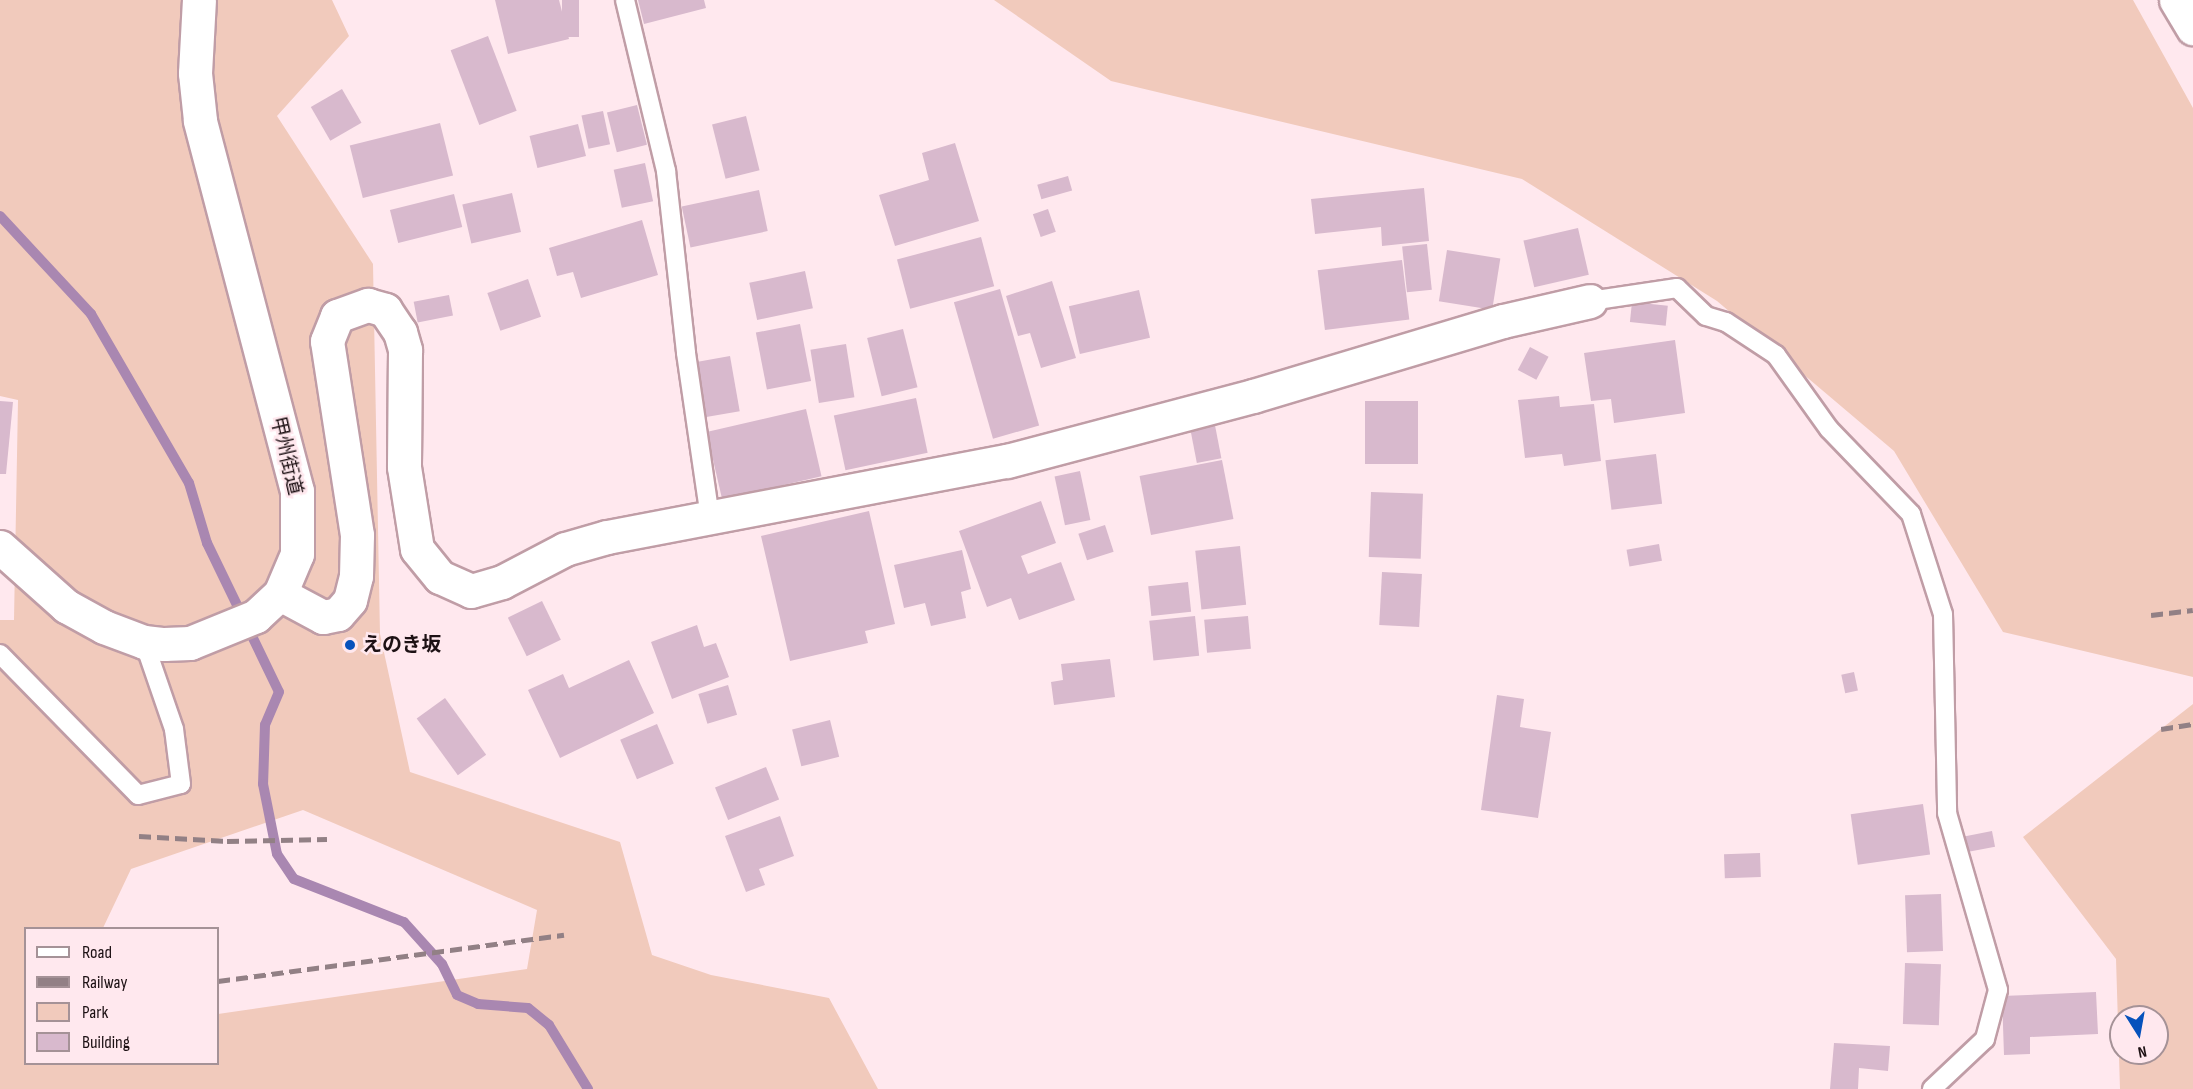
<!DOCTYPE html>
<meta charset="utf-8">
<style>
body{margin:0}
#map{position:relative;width:2193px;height:1089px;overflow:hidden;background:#ffe8ee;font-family:"Sofia Sans Condensed","Noto Sans JP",sans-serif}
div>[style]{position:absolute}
.green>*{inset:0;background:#f1cabc}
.stream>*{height:10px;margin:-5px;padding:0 5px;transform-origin:5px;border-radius:5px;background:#a987b1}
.building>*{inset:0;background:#d8b9cd;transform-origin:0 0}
.roads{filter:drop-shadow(2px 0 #c09da6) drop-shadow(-2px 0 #c09da6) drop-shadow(0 2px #c09da6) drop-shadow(0 -2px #c09da6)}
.service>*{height:18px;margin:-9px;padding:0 9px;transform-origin:9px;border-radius:9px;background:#fff}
.minor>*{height:33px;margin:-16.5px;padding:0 16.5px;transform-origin:16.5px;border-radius:16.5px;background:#fff}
.trunk>*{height:33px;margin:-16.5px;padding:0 16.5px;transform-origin:16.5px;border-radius:16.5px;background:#fff}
.rail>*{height:4.5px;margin-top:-2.25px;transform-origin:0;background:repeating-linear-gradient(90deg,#928085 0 12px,transparent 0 18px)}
.dots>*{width:16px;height:16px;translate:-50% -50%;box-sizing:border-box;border:3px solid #ffe8ee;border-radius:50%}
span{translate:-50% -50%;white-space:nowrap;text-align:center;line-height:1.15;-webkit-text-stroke:5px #ffe8ee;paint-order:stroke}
.street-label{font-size:20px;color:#1d1114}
.poi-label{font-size:20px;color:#1d1114;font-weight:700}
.left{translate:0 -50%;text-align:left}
.legend{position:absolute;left:24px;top:927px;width:195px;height:138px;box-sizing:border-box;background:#ffe8ee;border:2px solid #a59297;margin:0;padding:8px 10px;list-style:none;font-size:18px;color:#1d1114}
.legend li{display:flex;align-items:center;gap:12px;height:30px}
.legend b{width:30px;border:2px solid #a59297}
.north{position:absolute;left:2109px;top:1005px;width:60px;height:60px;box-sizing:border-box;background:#ffe8ee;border:2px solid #a59297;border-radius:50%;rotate:169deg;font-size:16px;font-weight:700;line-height:24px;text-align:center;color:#1d1114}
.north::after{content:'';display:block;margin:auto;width:21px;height:27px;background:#0652bc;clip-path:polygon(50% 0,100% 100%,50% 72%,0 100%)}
</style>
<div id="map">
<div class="green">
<div style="clip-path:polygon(evenodd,0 0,332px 0,349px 36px,277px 116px,373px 264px,380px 634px,410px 772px,620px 842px,652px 955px,711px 975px,829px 998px,878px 1089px,0 1089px,0 620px,14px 620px,18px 400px,0 396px,0 0,303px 810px,537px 910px,527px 969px,218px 1014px,218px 1064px,26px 1064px,26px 928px,103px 928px,131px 869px,303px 810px)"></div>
<div style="clip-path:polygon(994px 0,2133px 0,2193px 108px,2193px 677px,2003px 632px,1894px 451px,1717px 301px,1522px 179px,1111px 81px)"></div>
<div style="clip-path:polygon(evenodd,2193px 704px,2193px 1089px,2120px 1089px,2116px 959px,2023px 837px,2193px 704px,2121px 1017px,2157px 1017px,2157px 1053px,2121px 1053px,2121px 1017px)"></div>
</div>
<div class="stream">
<div style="left:0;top:216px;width:134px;rotate:47.1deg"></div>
<div style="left:91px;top:314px;width:195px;rotate:59.9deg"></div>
<div style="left:189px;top:483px;width:63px;rotate:73.3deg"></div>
<div style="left:207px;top:543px;width:165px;rotate:64.2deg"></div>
<div style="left:279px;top:692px;width:36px;rotate:113deg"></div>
<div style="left:265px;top:725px;width:59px;rotate:91.9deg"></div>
<div style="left:263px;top:784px;width:71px;rotate:78.7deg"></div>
<div style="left:277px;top:854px;width:30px;rotate:56deg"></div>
<div style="left:294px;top:879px;width:118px;rotate:21.4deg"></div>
<div style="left:404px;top:922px;width:57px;rotate:47.9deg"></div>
<div style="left:442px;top:964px;width:34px;rotate:64deg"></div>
<div style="left:457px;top:995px;width:23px;rotate:23deg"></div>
<div style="left:478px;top:1004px;width:50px;rotate:4.6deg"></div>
<div style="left:528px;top:1008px;width:27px;rotate:39deg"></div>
<div style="left:549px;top:1025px;width:75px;rotate:58.6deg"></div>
</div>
<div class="building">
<div style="clip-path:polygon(495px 0,559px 0,569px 39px,508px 54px)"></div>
<div style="left:562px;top:0;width:17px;height:37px"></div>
<div style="clip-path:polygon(638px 0,704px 0,706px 8px,644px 24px)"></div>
<div style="left:488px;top:36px;width:80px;height:40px;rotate:69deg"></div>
<div style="left:342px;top:89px;width:39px;height:36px;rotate:60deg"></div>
<div style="left:637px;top:105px;width:41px;height:31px;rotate:76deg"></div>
<div style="left:603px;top:111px;width:34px;height:22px;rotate:78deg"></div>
<div style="left:746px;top:116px;width:56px;height:35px;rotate:76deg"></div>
<div style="left:440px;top:123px;width:54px;height:93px;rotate:76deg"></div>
<div style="left:578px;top:124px;width:33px;height:50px;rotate:76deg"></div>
<div style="clip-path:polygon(955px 143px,979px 221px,895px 246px,879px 195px,929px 180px,922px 153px)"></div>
<div style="left:645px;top:163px;width:39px;height:32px;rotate:78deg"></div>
<div style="left:1068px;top:176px;width:15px;height:32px;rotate:74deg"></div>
<div style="clip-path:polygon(1424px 188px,1429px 241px,1382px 246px,1381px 227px,1315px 234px,1311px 199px)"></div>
<div style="left:759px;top:190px;width:42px;height:79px;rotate:78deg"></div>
<div style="left:512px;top:193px;width:40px;height:51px;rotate:77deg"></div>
<div style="left:454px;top:194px;width:34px;height:66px;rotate:76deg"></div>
<div style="left:1048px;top:209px;width:24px;height:16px;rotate:71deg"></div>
<div style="clip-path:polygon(642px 220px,658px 275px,581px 298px,573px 272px,557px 276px,549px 248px)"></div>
<div style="left:1578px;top:228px;width:48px;height:56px;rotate:77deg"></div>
<div style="left:981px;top:237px;width:51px;height:87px;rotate:75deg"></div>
<div style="left:1427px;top:244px;width:46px;height:25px;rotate:84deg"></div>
<div style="left:1447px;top:250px;width:54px;height:52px;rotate:9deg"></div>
<div style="left:1402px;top:260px;width:60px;height:85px;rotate:83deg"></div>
<div style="left:805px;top:271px;width:38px;height:57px;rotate:78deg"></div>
<div style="left:528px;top:279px;width:40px;height:43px;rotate:71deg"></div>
<div style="clip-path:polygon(1052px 281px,1076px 358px,1041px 368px,1030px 333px,1018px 336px,1006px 296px)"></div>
<div style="left:1000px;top:289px;width:142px;height:48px;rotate:74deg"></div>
<div style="left:1139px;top:290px;width:49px;height:72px;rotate:77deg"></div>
<div style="left:449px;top:295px;width:21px;height:36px;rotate:79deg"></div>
<div style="left:1632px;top:302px;width:36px;height:20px;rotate:6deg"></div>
<div style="left:800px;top:324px;width:58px;height:45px;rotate:79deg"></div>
<div style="left:903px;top:329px;width:60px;height:37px;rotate:76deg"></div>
<div style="clip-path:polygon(1675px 340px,1685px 413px,1614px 423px,1611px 399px,1591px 401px,1584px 353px)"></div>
<div style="left:846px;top:344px;width:54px;height:36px;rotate:81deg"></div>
<div style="left:1530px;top:347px;width:21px;height:26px;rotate:28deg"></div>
<div style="left:730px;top:356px;width:56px;height:34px;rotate:80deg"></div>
<div style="clip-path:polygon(1559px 396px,1560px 407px,1594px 404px,1601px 461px,1564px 466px,1562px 454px,1525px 458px,1518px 400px)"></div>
<div style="left:916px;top:398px;width:56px;height:84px;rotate:78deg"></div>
<div style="clip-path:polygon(0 401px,13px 402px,6px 474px,0 474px)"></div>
<div style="left:1418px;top:401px;width:63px;height:53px;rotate:90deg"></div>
<div style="left:806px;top:409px;width:69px;height:102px;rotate:77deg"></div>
<div style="left:1213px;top:415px;width:44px;height:25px;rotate:79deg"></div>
<div style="left:1656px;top:454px;width:50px;height:51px;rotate:83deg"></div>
<div style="left:1222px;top:460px;width:60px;height:84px;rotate:79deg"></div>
<div style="left:1080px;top:471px;width:50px;height:26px;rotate:78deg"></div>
<div style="left:1371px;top:492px;width:52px;height:65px;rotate:2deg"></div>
<div style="clip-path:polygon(1041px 501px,1056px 543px,1021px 556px,1028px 574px,1061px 562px,1075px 600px,1019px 620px,1011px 598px,987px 607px,959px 531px)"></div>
<div style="clip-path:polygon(869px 511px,895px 624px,865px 631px,868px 643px,790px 661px,761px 536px)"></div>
<div style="left:1105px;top:525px;width:28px;height:28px;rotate:72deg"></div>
<div style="left:1659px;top:544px;width:17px;height:33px;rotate:80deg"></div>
<div style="left:1240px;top:546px;width:59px;height:45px;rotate:84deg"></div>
<div style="clip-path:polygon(962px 550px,971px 589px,961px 592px,966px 618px,931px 626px,925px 603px,904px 608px,894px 565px)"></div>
<div style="left:1382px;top:572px;width:40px;height:53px;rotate:3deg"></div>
<div style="left:1188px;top:582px;width:30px;height:40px;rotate:84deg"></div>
<div style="left:542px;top:601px;width:43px;height:38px;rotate:64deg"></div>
<div style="left:1195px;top:616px;width:40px;height:46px;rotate:84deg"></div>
<div style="left:1248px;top:616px;width:33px;height:44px;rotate:85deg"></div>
<div style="clip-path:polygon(697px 625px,704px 647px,716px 643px,729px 677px,672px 699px,651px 642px)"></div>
<div style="clip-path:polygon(1110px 659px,1115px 697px,1054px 705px,1051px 682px,1063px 680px,1061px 664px)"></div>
<div style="clip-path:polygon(629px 660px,654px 713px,560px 758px,528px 690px,563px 674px,569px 688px)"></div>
<div style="left:1854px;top:672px;width:19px;height:13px;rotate:78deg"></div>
<div style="left:728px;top:685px;width:31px;height:31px;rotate:73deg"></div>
<div style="clip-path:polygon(1497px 695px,1524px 699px,1520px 727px,1551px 732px,1538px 818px,1481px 810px)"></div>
<div style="left:445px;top:698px;width:70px;height:35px;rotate:54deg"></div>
<div style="left:830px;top:720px;width:38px;height:39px;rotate:76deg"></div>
<div style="left:657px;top:724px;width:43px;height:40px;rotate:67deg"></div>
<div style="left:766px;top:767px;width:35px;height:55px;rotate:68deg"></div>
<div style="left:1923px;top:804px;width:51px;height:73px;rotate:82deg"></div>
<div style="clip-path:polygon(780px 816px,794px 856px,759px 869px,765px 885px,746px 892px,725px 836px)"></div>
<div style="left:1992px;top:831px;width:16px;height:31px;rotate:79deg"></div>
<div style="left:1760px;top:853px;width:24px;height:36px;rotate:88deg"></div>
<div style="left:1941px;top:894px;width:57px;height:36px;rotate:88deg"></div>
<div style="left:1905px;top:963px;width:36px;height:61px;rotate:2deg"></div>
<div style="clip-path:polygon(2096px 992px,2098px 1034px,2030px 1037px,2030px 1054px,2004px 1055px,2002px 996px)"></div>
<div style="clip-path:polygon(1834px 1043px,1890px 1046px,1888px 1071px,1859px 1068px,1858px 1089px,1830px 1089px)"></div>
</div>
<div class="roads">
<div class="service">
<div style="left:625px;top:0;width:176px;rotate:76.5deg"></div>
<div style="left:666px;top:171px;width:183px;rotate:83.7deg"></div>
<div style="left:686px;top:353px;width:166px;rotate:81.7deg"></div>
<div style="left:1590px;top:301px;width:88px;rotate:-8.5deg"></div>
<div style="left:1677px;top:288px;width:40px;rotate:44deg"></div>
<div style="left:1706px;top:316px;width:21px;rotate:17deg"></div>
<div style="left:1726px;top:322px;width:60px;rotate:33.4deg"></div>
<div style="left:1776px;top:355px;width:91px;rotate:54.4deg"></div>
<div style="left:1829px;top:429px;width:118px;rotate:46deg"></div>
<div style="left:1911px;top:514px;width:105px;rotate:72.3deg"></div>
<div style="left:1943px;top:614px;width:199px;rotate:88.8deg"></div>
<div style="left:1947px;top:813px;width:184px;rotate:73.9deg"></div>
<div style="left:1998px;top:990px;width:51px;rotate:104.9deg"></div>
<div style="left:1985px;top:1039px;width:73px;rotate:136.7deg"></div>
<div style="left:0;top:654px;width:197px;rotate:45.6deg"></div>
<div style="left:138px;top:795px;width:44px;rotate:-14.3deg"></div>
<div style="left:181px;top:784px;width:55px;rotate:-97.3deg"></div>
<div style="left:174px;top:729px;width:92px;rotate:-109deg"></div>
</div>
<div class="minor">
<div style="left:2176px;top:0;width:33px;rotate:59deg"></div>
<div style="left:280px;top:594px;width:49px;rotate:28.1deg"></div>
<div style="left:323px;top:617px;width:15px;rotate:-11deg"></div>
<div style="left:338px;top:614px;width:18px;rotate:-49deg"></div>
<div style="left:350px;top:600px;width:25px;rotate:-76deg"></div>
<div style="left:356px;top:576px;width:41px;rotate:-88.6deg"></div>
<div style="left:357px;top:535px;width:196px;rotate:-98.8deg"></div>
<div style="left:327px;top:341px;width:27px;rotate:-68deg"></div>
<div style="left:337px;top:316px;width:33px;rotate:-20deg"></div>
<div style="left:368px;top:305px;width:18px;rotate:16deg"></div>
<div style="left:385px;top:310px;width:27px;rotate:56deg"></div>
<div style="left:400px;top:332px;width:19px;rotate:74deg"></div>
<div style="left:405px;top:350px;width:117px;rotate:90.5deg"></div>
<div style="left:404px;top:467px;width:83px;rotate:81deg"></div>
<div style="left:417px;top:549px;width:36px;rotate:51deg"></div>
<div style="left:440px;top:577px;width:34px;rotate:24deg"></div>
<div style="left:471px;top:591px;width:32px;rotate:-16deg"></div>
<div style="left:502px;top:582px;width:71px;rotate:-27.6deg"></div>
<div style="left:565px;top:549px;width:44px;rotate:-15.9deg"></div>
<div style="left:607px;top:537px;width:407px;rotate:-10.8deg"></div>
<div style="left:1007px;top:461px;width:254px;rotate:-14.8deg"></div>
<div style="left:1253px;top:396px;width:261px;rotate:-16.7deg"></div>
<div style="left:1503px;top:321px;width:89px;rotate:-12.9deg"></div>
</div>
<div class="trunk">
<div style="left:0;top:547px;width:89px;rotate:41.8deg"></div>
<div style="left:66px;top:606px;width:43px;rotate:28.9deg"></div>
<div style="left:104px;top:627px;width:43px;rotate:20.6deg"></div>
<div style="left:144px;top:642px;width:20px;rotate:6deg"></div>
<div style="left:164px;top:644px;width:26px;rotate:-2deg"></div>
<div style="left:190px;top:643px;width:71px;rotate:-22.2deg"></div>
<div style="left:256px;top:616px;width:33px;rotate:-43deg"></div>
<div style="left:280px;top:594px;width:43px;rotate:-67deg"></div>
<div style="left:297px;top:554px;width:63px;rotate:-90deg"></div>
<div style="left:297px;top:491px;width:383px;rotate:-104.7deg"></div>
<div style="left:200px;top:120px;width:47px;rotate:-96.1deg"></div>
<div style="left:195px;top:73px;width:73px;rotate:-86.9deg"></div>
</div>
</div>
<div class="rail">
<div style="left:2151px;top:615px;width:42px;rotate:-6.8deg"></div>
<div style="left:2161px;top:729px;width:32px;rotate:-9deg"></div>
<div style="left:139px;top:836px;width:88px;rotate:3.3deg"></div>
<div style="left:227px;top:841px;width:100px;rotate:-1.1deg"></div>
<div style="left:218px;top:981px;width:349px;rotate:-7.6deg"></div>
</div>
<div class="dots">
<div style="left:350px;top:645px;background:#0652bc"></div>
</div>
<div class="street-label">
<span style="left:286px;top:456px;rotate:77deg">甲州街道</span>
</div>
<div class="poi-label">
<span class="left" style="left:362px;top:645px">えのき坂</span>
</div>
<ul class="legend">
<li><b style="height:8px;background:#fff"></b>Road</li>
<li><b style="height:8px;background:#928085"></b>Railway</li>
<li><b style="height:16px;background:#f1cabc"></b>Park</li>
<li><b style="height:16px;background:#d8b9cd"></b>Building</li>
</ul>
<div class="north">N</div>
</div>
